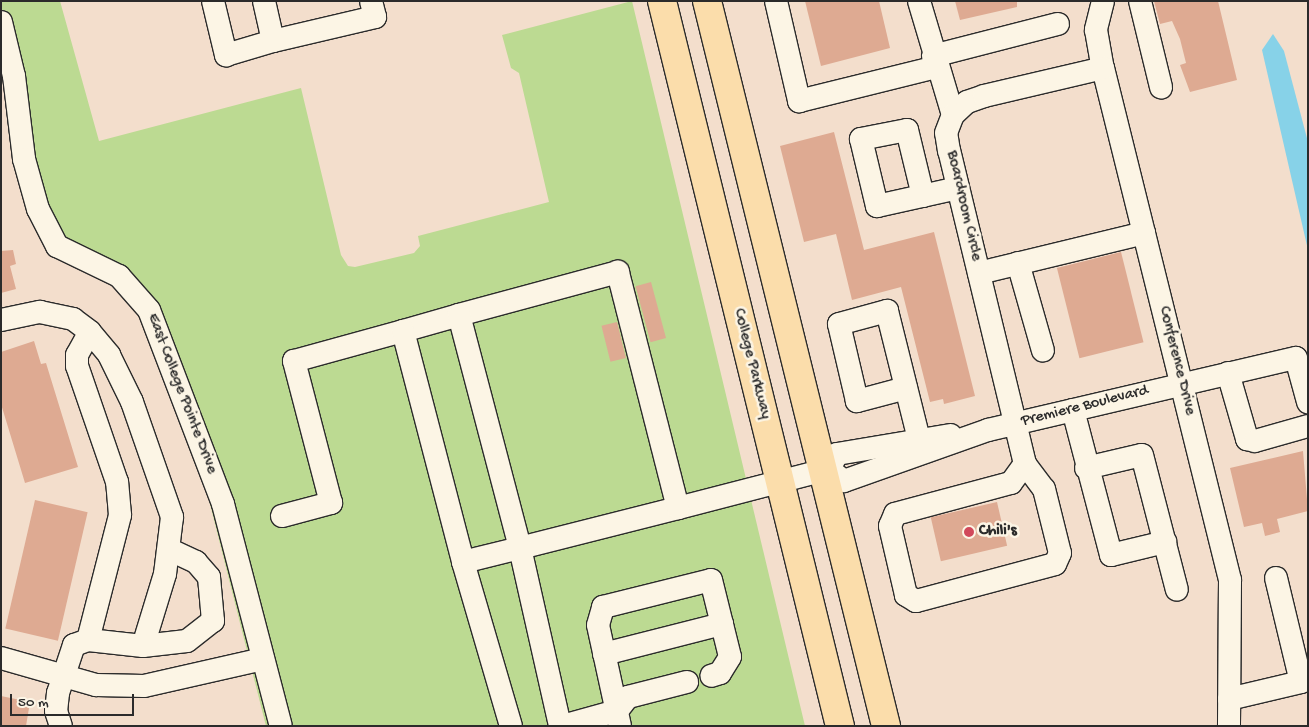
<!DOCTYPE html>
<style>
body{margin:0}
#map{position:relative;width:1309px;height:727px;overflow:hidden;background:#f3decc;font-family:"Gochi Hand",sans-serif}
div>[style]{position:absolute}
.green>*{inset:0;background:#bcda92}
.water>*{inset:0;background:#87d2e8}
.building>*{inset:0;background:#deaa92;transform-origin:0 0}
.roads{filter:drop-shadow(1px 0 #2b2b2b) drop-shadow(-1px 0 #2b2b2b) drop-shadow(0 1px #2b2b2b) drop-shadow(0 -1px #2b2b2b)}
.minor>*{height:22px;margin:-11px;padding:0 11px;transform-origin:11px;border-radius:11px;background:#fcf5e5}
.major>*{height:28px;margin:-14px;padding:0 14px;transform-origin:14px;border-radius:14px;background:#fbddab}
.dots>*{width:14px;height:14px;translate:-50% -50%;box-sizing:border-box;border:2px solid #fcf5e5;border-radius:50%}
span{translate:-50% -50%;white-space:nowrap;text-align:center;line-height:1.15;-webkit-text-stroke:5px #fcf5e5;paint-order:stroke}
.street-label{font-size:16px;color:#2b2b2b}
.poi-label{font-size:16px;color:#2b2b2b;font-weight:700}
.left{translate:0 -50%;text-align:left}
.frame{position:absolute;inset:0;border:2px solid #2b2b2b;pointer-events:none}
.scale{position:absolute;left:10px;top:694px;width:124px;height:22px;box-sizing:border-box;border:2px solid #2b2b2b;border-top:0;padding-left:6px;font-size:15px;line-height:18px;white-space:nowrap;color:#2b2b2b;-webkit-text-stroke:4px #fcf5e5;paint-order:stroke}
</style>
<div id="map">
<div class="green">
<div style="clip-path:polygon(1px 1px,60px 1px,99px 141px,301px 88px,341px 255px,348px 266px,355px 267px,414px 253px,420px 246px,418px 236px,549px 202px,519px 73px,511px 68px,502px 35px,632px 1px,805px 726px,266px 726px,191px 429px,147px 321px,104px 278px,50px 238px,1px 39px)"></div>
</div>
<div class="water">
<div style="clip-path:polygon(1273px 34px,1284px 51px,1308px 142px,1308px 250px,1262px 50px)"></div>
</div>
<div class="building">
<div style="clip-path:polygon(805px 1px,879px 1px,890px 48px,821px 66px)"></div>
<div style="clip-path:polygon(955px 1px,1017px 1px,1017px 7px,960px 20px)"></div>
<div style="clip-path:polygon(1154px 1px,1218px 1px,1237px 80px,1190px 92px,1180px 65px,1186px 63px,1180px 39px,1172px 21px,1160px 24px)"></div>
<div style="clip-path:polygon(834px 132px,864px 250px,934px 232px,975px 396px,944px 404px,943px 399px,930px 402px,901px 287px,852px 300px,836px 234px,804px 242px,780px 146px)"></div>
<div style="clip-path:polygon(13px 250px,16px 264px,10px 266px,16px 289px,1px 293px,1px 251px)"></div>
<div style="left:1121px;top:252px;width:93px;height:66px;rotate:76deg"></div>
<div style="left:651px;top:282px;width:58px;height:16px;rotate:75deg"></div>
<div style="left:617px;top:322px;width:37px;height:16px;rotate:76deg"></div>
<div style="clip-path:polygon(34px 341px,41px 364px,46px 363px,78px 467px,25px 483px,1px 404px,1px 352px)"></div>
<div style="clip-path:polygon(1303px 451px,1308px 511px,1277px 519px,1280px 532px,1265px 536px,1262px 523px,1244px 527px,1230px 468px)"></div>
<div style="left:35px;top:500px;width:54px;height:132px;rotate:13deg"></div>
<div style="left:997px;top:502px;width:45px;height:68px;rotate:77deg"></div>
<div style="clip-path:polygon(1px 696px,30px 702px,26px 726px,1px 726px)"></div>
</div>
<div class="roads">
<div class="minor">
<div style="left:213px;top:1px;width:56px;rotate:76.5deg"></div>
<div style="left:226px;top:55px;width:49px;rotate:-16.6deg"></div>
<div style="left:264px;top:1px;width:41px;rotate:77.3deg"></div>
<div style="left:273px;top:41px;width:105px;rotate:-13.2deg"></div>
<div style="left:375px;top:17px;width:16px;rotate:-104deg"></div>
<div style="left:776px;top:1px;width:103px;rotate:77deg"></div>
<div style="left:799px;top:101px;width:141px;rotate:-13.9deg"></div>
<div style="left:919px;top:1px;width:119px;rotate:73.4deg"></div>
<div style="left:1103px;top:1px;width:30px;rotate:104deg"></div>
<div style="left:1096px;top:30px;width:39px;rotate:80deg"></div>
<div style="left:1103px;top:68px;width:528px;rotate:76.07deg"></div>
<div style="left:1230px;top:580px;width:146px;rotate:90.4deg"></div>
<div style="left:1140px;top:1px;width:89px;rotate:76.3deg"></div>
<div style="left:1px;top:22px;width:56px;rotate:76.5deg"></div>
<div style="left:14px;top:76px;width:84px;rotate:83.1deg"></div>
<div style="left:24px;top:159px;width:52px;rotate:74.4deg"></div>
<div style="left:38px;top:209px;width:42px;rotate:62.8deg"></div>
<div style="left:57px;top:246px;width:69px;rotate:25.8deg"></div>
<div style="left:119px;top:276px;width:45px;rotate:48.6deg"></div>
<div style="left:149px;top:310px;width:208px;rotate:69.1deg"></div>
<div style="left:223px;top:504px;width:229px;rotate:75.4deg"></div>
<div style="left:933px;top:56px;width:129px;rotate:-14.4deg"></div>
<div style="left:923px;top:196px;width:68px;rotate:-103.6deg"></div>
<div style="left:907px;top:130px;width:47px;rotate:168.9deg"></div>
<div style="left:861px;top:139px;width:69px;rotate:76.6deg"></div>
<div style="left:877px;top:206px;width:83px;rotate:-12.5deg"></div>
<div style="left:1018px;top:263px;width:91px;rotate:74.1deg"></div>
<div style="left:979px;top:273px;width:170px;rotate:-13.6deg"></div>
<div style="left:1px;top:320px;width:40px;rotate:-12deg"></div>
<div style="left:40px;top:312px;width:34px;rotate:12deg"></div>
<div style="left:73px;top:319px;width:21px;rotate:37deg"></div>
<div style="left:90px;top:332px;width:30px;rotate:50deg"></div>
<div style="left:109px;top:355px;width:52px;rotate:63.9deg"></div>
<div style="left:132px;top:402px;width:122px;rotate:70.8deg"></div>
<div style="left:172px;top:517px;width:57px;rotate:97deg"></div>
<div style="left:165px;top:574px;width:75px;rotate:107deg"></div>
<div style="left:143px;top:646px;width:55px;rotate:-173.8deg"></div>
<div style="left:88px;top:640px;width:15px;rotate:160deg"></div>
<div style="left:74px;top:645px;width:51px;rotate:108.4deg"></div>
<div style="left:58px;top:693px;width:18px;rotate:96deg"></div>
<div style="left:56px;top:711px;width:16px;rotate:72deg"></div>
<div style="left:403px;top:331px;width:58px;rotate:-15.9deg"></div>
<div style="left:1228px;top:373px;width:69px;rotate:73.9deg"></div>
<div style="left:1247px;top:439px;width:8px;rotate:14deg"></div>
<div style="left:1255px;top:441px;width:55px;rotate:-15.8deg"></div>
<div style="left:906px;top:388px;width:51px;rotate:165.1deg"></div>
<div style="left:857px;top:401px;width:79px;rotate:-103.2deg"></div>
<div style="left:839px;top:324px;width:50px;rotate:-15.2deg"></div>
<div style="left:887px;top:311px;width:132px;rotate:76deg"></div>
<div style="left:1073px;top:410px;width:150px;rotate:75.3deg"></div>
<div style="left:1111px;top:555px;width:56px;rotate:-13.5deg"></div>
<div style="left:1025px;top:464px;width:31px;rotate:53deg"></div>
<div style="left:1044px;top:489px;width:66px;rotate:76deg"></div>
<div style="left:1060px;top:553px;width:12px;rotate:114deg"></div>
<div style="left:1055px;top:564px;width:144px;rotate:165.1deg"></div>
<div style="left:916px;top:601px;width:12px;rotate:-149deg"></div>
<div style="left:906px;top:595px;width:71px;rotate:-103.1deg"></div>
<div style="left:890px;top:526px;width:13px;rotate:-67deg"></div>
<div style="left:895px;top:514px;width:120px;rotate:-15deg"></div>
<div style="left:1011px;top:483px;width:24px;rotate:-54deg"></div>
<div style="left:1025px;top:464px;width:322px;rotate:-103.6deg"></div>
<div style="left:949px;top:151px;width:18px;rotate:-99deg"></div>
<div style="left:946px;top:133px;width:19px;rotate:-69deg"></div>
<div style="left:953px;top:115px;width:19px;rotate:-43deg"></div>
<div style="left:967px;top:102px;width:18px;rotate:-19deg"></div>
<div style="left:984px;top:96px;width:122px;rotate:-13.2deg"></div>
<div style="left:1086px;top:468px;width:57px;rotate:-13.1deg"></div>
<div style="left:1142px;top:455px;width:139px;rotate:75.5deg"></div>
<div style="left:829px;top:469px;width:19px;rotate:39deg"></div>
<div style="left:844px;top:481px;width:153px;rotate:-19.5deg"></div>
<div style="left:988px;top:430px;width:316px;rotate:-13.2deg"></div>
<div style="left:1296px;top:358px;width:46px;rotate:74.7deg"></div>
<div style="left:678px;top:508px;width:156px;rotate:-14.5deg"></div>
<div style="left:829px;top:469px;width:17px;rotate:-62deg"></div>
<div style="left:837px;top:454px;width:115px;rotate:-9.5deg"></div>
<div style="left:282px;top:516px;width:51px;rotate:-14.9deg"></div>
<div style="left:331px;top:503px;width:147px;rotate:-104.6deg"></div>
<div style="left:294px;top:361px;width:113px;rotate:-15.4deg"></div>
<div style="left:403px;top:331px;width:239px;rotate:75.4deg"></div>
<div style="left:463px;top:562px;width:59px;rotate:-13.8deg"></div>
<div style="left:520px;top:548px;width:163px;rotate:-14.2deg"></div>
<div style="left:678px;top:508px;width:244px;rotate:-104.3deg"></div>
<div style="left:618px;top:272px;width:165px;rotate:164.9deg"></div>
<div style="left:459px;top:315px;width:241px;rotate:75.3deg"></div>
<div style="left:520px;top:548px;width:182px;rotate:77.3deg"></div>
<div style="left:463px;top:562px;width:171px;rotate:73.7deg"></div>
<div style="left:88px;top:640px;width:129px;rotate:-75.6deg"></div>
<div style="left:120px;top:515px;width:33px;rotate:-95deg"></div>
<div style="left:117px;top:482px;width:123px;rotate:-109deg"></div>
<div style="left:77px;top:366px;width:11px;rotate:-90deg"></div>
<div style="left:77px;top:355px;width:26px;rotate:-61deg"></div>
<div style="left:143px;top:646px;width:44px;rotate:-6.5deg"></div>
<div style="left:187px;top:641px;width:33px;rotate:-38deg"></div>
<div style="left:213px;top:621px;width:44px;rotate:-95.2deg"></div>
<div style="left:209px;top:577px;width:20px;rotate:-131deg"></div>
<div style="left:196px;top:562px;width:29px;rotate:-155deg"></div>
<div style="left:604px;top:654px;width:122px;rotate:-14.3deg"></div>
<div style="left:1px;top:658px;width:99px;rotate:15.9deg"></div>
<div style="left:96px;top:685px;width:48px;rotate:1.2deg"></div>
<div style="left:144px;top:686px;width:122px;rotate:-12.8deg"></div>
<div style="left:1229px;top:699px;width:74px;rotate:-13.3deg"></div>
<div style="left:1301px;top:682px;width:107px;rotate:-103.5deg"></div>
<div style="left:562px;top:726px;width:57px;rotate:-15.3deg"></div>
<div style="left:617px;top:711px;width:18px;rotate:-52deg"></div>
<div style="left:628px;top:697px;width:61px;rotate:-14.3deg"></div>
<div style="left:620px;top:726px;width:103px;rotate:-102.3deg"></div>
<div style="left:598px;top:625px;width:19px;rotate:-74deg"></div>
<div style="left:603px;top:607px;width:111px;rotate:-14deg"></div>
<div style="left:711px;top:580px;width:79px;rotate:76.1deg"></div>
<div style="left:730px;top:657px;width:19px;rotate:122deg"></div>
<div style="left:720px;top:673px;width:9px;rotate:162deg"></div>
</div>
<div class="major">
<div style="left:662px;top:1px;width:747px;rotate:76.21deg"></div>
<div style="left:707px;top:1px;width:747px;rotate:76.13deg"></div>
</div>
</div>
<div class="dots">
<div style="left:969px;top:532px;background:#d1495b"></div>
</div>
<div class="street-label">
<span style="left:963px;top:206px;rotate:77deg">Boardroom Circle</span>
<span style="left:1176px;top:361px;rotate:76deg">Conference Drive</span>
<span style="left:751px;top:364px;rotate:76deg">College Parkway</span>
<span style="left:181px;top:394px;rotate:69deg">East College Pointe Drive</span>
<span style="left:1085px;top:407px;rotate:-14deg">Premiere Boulevard</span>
</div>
<div class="poi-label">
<span class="left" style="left:979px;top:532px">Chili's</span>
</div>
<div class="frame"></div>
<div class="scale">50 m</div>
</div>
